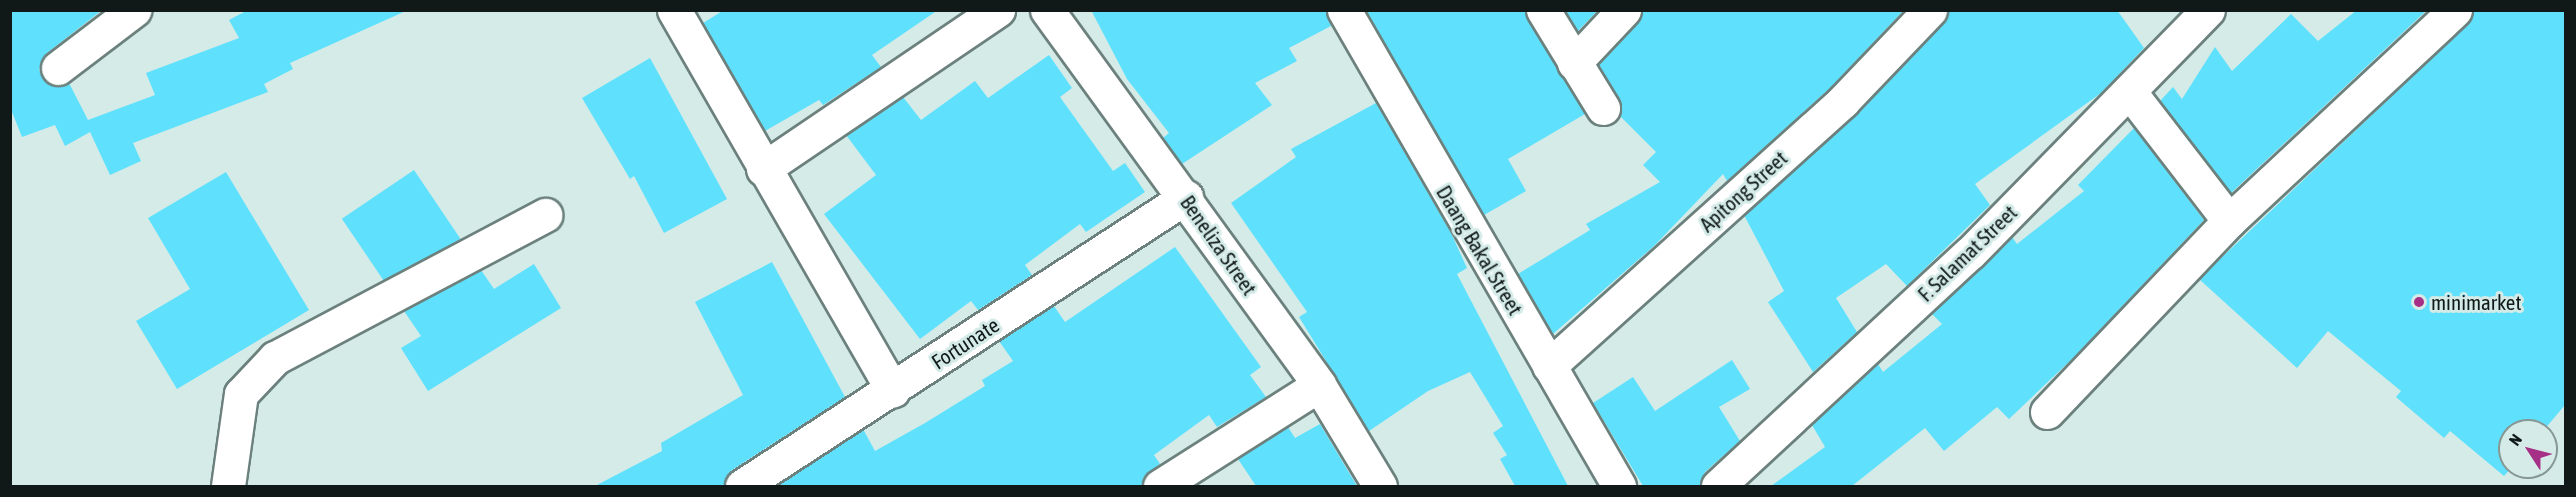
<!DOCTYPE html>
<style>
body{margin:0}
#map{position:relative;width:2576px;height:497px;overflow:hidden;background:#d4ebe7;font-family:"Asap Condensed",sans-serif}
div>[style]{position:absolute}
.building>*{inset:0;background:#5fe1fd;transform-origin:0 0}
.roads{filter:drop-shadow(2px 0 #6c817d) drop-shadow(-2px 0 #6c817d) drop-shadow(0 2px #6c817d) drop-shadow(0 -2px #6c817d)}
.minor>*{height:33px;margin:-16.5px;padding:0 16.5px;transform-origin:16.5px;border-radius:16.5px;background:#fff}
.dots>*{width:16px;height:16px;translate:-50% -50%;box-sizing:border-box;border:3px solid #d4ebe7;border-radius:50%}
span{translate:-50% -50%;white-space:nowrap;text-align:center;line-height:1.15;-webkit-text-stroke:6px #d4ebe7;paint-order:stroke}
.street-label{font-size:21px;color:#101917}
.poi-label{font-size:21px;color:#101917}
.left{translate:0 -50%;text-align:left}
.frame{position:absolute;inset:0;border:12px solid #101917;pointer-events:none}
.north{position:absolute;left:2498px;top:419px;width:60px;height:60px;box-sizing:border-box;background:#d4ebe7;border:2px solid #869794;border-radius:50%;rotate:306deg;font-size:16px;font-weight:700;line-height:24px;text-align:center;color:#101917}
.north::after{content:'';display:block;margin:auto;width:21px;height:27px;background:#a73087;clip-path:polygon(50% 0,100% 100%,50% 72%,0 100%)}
</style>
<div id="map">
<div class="building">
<div style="clip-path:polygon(10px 10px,102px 10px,47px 53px,39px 70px,50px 85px,69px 83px,88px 120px,155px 95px,146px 73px,239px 38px,229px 20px,248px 10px,408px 10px,290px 63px,293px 69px,264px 84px,268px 92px,133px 143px,141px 161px,110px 175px,90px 132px,65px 146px,55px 125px,22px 137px,10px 107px)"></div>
<div style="clip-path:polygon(724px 10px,938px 10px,872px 55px,881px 67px,823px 105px,819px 100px,765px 131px,703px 23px)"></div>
<div style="clip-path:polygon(1091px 10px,1325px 10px,1331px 26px,1289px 48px,1297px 61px,1255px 83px,1272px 105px,1182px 164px,1163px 138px,1169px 133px,1127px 79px)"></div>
<div style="clip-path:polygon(1366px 10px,1524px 10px,1585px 114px,1508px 159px,1526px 191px,1484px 215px)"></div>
<div style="clip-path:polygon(1565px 10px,1598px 10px,1578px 31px)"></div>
<div style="clip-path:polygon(1642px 10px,1904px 10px,1830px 88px,1727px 181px,1723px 174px,1654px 246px,1553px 334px,1518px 274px,1590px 230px,1586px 224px,1660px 182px,1643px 165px,1656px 152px,1620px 116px,1619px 99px,1598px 64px,1638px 23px)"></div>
<div style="clip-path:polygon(1948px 10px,2117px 10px,2144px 48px,2101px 93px,1975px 184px,1990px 205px,1907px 286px,1886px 264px,1836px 298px,1857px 332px,1813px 372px,1768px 302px,1784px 291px,1744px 215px,1857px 114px,1944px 23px)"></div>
<div style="clip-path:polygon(2357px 10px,2427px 10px,2231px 193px,2160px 101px,2173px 87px,2182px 99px,2215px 47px,2232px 71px,2291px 14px,2318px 41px)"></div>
<div style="clip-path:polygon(2473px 10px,2565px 10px,2565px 405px,2543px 431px,2510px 431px,2512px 467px,2504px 476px,2450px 431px,2444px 438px,2396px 397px,2401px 391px,2328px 331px,2297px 368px,2199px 279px,2468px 24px)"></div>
<div style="clip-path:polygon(1049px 55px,1072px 88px,1060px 97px,1113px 171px,1125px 163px,1145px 192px,1086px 232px,1080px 224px,1025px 265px,1032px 275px,978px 310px,971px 301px,920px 339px,824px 214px,876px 175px,846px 135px,903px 97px,921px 120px,975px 81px,988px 98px)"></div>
<div style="clip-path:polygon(650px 58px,727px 199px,664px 233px,634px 176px,630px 179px,582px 98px)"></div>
<div style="clip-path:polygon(1376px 103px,1451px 233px,1467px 268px,1457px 274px,1568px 486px,1515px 486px,1500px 459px,1507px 455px,1493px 433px,1503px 426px,1470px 372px,1428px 391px,1369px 431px,1299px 317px,1307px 312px,1231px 203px,1296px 157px,1291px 149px)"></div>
<div style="clip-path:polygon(2134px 128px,2204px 220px,2073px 358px,2009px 419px,1997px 407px,1944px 451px,1925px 428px,1852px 486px,1771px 486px,1825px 447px,1812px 425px,1878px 364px,1883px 372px,1942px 324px,1932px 314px,2012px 237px,2017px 244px,2084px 191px,2078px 185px)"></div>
<div style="left:414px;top:170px;width:83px;height:87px;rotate:56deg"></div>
<div style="clip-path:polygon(226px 172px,309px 310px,177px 389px,136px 321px,190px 289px,148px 218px)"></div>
<div style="clip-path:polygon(1175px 247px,1261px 367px,1250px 375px,1266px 397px,1217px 427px,1209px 415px,1154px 455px,1160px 464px,1144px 477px,1141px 486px,776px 486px,863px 429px,875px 451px,925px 423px,985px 386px,982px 380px,1013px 361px,999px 341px,1054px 306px,1065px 322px)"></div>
<div style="clip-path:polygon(772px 262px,845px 397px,732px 470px,723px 486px,595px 486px,662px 451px,661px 443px,743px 395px,695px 302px)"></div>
<div style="clip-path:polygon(534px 264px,561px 308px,428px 391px,401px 348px,421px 336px,404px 311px,481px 270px,494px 289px)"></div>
<div style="clip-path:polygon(1732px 360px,1750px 389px,1719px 407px,1740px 441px,1705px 472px,1700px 486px,1643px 486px,1593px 403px,1633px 377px,1655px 411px)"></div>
<div style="clip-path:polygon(1320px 424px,1357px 486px,1256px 486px,1238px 459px,1288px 427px,1295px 438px)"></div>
</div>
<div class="roads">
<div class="minor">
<div style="left:674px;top:10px;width:439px;rotate:60.1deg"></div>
<div style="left:1047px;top:10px;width:463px;rotate:54deg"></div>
<div style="left:1319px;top:385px;width:118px;rotate:58.9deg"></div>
<div style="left:1344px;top:10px;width:550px;rotate:59.98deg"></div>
<div style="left:1543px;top:10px;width:115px;rotate:58.5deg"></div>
<div style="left:1574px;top:63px;width:73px;rotate:-46.7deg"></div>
<div style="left:58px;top:68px;width:96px;rotate:-37.3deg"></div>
<div style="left:2129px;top:91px;width:164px;rotate:52.4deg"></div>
<div style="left:763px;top:169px;width:284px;rotate:-34.1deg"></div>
<div style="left:1549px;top:366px;width:396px;rotate:-42deg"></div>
<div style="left:1843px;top:101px;width:126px;rotate:-46.3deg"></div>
<div style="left:2047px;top:412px;width:264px;rotate:-46.4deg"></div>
<div style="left:2229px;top:221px;width:309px;rotate:-43deg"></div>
<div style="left:228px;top:486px;width:93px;rotate:-82deg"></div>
<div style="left:241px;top:394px;width:50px;rotate:-46.6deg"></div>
<div style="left:275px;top:358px;width:306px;rotate:-27.9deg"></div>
<div style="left:742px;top:486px;width:530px;rotate:-33.06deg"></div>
<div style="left:1160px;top:486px;width:188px;rotate:-32.4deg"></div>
<div style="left:1718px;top:486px;width:343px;rotate:-42.8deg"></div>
<div style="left:1970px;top:253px;width:340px;rotate:-45.6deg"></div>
</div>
</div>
<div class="dots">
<div style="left:2419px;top:302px;background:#a73087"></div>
</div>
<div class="street-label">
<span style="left:1743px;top:191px;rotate:-42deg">Apitong Street</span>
<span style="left:1219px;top:245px;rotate:55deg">Beneliza Street</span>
<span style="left:1480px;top:250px;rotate:59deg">Daang Bakal Street</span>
<span style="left:1967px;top:253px;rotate:-44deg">F. Salamat Street</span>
<span style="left:965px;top:343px;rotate:-33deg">Fortunate</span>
</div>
<div class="poi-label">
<span class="left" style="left:2431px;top:302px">minimarket</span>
</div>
<div class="frame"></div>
<div class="north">N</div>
</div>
